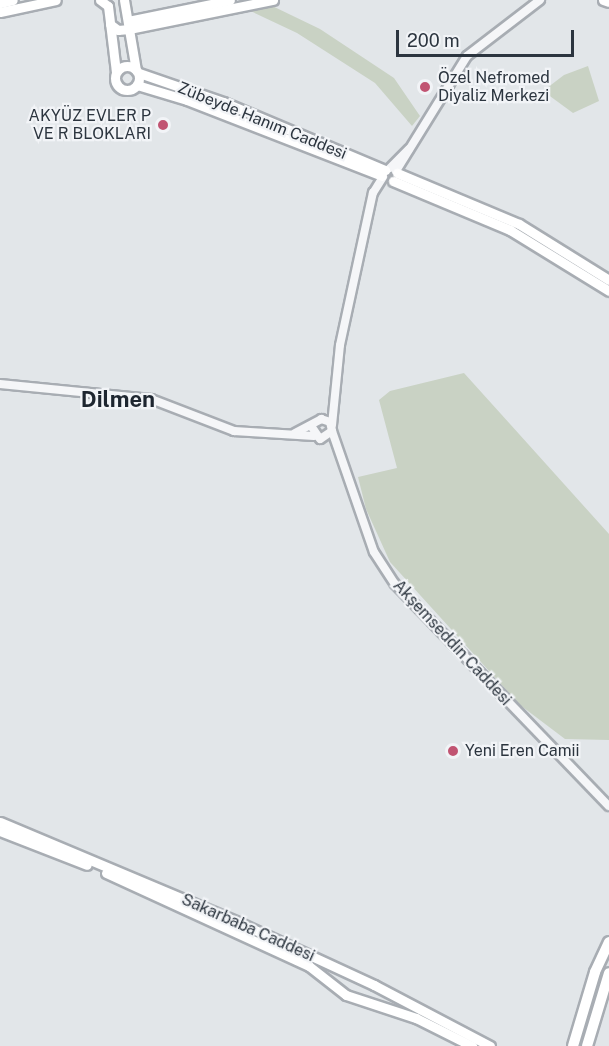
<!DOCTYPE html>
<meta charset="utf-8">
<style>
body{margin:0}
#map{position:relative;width:609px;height:1046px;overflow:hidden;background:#e2e6e9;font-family:"Public Sans",sans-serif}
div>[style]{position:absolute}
.green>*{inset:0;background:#c9d2c4}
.roads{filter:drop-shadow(2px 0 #a8adb3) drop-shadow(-2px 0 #a8adb3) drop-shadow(0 2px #a8adb3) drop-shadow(0 -2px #a8adb3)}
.tertiary>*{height:8px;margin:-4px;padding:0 4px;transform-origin:4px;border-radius:4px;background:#f5f6f8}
.secondary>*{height:9px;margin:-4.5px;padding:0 4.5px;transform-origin:4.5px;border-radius:4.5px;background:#fff}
.secondary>.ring{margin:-4.5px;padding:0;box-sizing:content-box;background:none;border:9px solid #fff;border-radius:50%}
.primary>*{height:10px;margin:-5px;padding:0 5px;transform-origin:5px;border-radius:5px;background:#fff}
.dots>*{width:16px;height:16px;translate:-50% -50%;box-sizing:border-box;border:3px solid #f2f4f7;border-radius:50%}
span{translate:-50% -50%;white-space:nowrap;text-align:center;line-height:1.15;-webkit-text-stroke:4.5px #f2f4f7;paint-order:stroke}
.poi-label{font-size:16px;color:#2c353f}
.left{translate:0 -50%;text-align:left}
.right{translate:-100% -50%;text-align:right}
.street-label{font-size:16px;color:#2c353f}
.district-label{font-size:22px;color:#1e2630;font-weight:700}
.scale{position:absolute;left:396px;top:30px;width:178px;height:27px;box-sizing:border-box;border:3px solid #2c353f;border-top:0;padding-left:8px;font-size:18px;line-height:21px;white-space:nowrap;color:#2c353f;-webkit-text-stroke:4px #f2f4f7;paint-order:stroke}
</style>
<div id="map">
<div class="green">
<div style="clip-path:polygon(264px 2px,320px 29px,394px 78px,420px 116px,412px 126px,375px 83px,297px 33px,242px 7px)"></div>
<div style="clip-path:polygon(588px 66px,599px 101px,573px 113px,543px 91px,564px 75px)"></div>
<div style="clip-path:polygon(464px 373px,609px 534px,609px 740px,565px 739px,520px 705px,390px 562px,366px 509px,358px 477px,397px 468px,379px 400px,390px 391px)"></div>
</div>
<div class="roads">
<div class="tertiary">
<div style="left:390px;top:168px;width:27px;rotate:-45deg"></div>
<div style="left:396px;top:171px;width:135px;rotate:-58.3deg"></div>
<div style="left:467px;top:56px;width:92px;rotate:-37.5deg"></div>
<div style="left:0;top:384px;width:152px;rotate:5.7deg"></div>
<div style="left:151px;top:399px;width:89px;rotate:21.1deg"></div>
<div style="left:234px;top:431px;width:80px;rotate:3.6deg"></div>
<div style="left:332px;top:425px;width:80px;rotate:-84.3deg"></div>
<div style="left:340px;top:345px;width:156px;rotate:-77.8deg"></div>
<div style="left:373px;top:193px;width:19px;rotate:-58deg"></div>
<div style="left:332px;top:431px;width:128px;rotate:70.9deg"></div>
<div style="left:374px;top:552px;width:38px;rotate:57deg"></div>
<div style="left:395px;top:584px;width:308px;rotate:46.1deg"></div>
<div style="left:295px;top:433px;width:30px;rotate:-28deg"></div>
<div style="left:321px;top:419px;width:9px;rotate:18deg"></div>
<div style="left:330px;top:422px;width:9px;rotate:77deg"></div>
<div style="left:332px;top:431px;width:14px;rotate:146deg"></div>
<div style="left:320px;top:439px;width:14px;rotate:-124deg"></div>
</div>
<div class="secondary">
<div style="left:100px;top:0;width:10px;rotate:37deg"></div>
<div style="left:108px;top:6px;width:66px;rotate:83.1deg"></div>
<div style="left:124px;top:0;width:71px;rotate:80.3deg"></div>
<div style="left:603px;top:0;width:6px;rotate:18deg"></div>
<div style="left:0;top:3px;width:13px;rotate:-13deg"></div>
<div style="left:0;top:12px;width:57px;rotate:-12.1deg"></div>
<div style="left:128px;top:21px;width:104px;rotate:-11.6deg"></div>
<div style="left:110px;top:24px;width:10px;rotate:37deg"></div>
<div style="left:118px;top:30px;width:11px;rotate:-5deg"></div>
<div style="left:129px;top:29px;width:147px;rotate:-11.4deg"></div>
<div class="ring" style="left:115px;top:66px;width:15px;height:15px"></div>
<div style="left:139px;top:73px;width:89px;rotate:19deg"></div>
<div style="left:223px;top:102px;width:176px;rotate:22.8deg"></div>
<div style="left:137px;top:85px;width:52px;rotate:16.7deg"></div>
<div style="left:187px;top:100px;width:209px;rotate:21.3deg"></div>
<div style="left:397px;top:173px;width:132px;rotate:22.7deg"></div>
<div style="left:519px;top:224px;width:106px;rotate:31.9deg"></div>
<div style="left:393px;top:181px;width:127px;rotate:22.7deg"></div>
<div style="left:510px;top:230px;width:116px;rotate:31.6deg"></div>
<div style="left:0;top:822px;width:260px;rotate:22.8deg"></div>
<div style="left:240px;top:923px;width:148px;rotate:24.8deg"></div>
<div style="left:374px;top:985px;width:131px;rotate:27.7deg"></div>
<div style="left:0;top:831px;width:93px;rotate:21.3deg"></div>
<div style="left:106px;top:873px;width:223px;rotate:24.6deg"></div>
<div style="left:309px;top:966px;width:47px;rotate:38.1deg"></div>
<div style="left:346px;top:995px;width:74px;rotate:18.2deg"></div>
<div style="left:416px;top:1018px;width:63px;rotate:26.6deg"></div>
</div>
<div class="primary">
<div style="left:573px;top:1046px;width:77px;rotate:-73.4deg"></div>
<div style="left:595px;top:972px;width:33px;rotate:-65deg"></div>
<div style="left:587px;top:1046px;width:76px;rotate:-73.2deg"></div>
</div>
</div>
<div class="dots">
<div style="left:425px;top:87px;background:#c15472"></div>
<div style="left:163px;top:125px;background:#c15472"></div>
<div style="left:453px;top:751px;background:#c15472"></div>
</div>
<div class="poi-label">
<span class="left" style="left:438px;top:87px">Özel Nefromed<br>Diyaliz Merkezi</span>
<span class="right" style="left:151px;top:125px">AKYÜZ EVLER P<br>VE R BLOKLARI</span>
<span class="left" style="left:465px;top:751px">Yeni Eren Camii</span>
</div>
<div class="street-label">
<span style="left:262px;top:121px;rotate:22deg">Zübeyde Hanım Caddesi</span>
<span style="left:452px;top:643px;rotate:47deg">Akşemseddin Caddesi</span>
<span style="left:248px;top:928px;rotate:24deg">Sakarbaba Caddesi</span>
</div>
<div class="district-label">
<span style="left:118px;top:400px">Dilmen</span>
</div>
<div class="scale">200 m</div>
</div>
